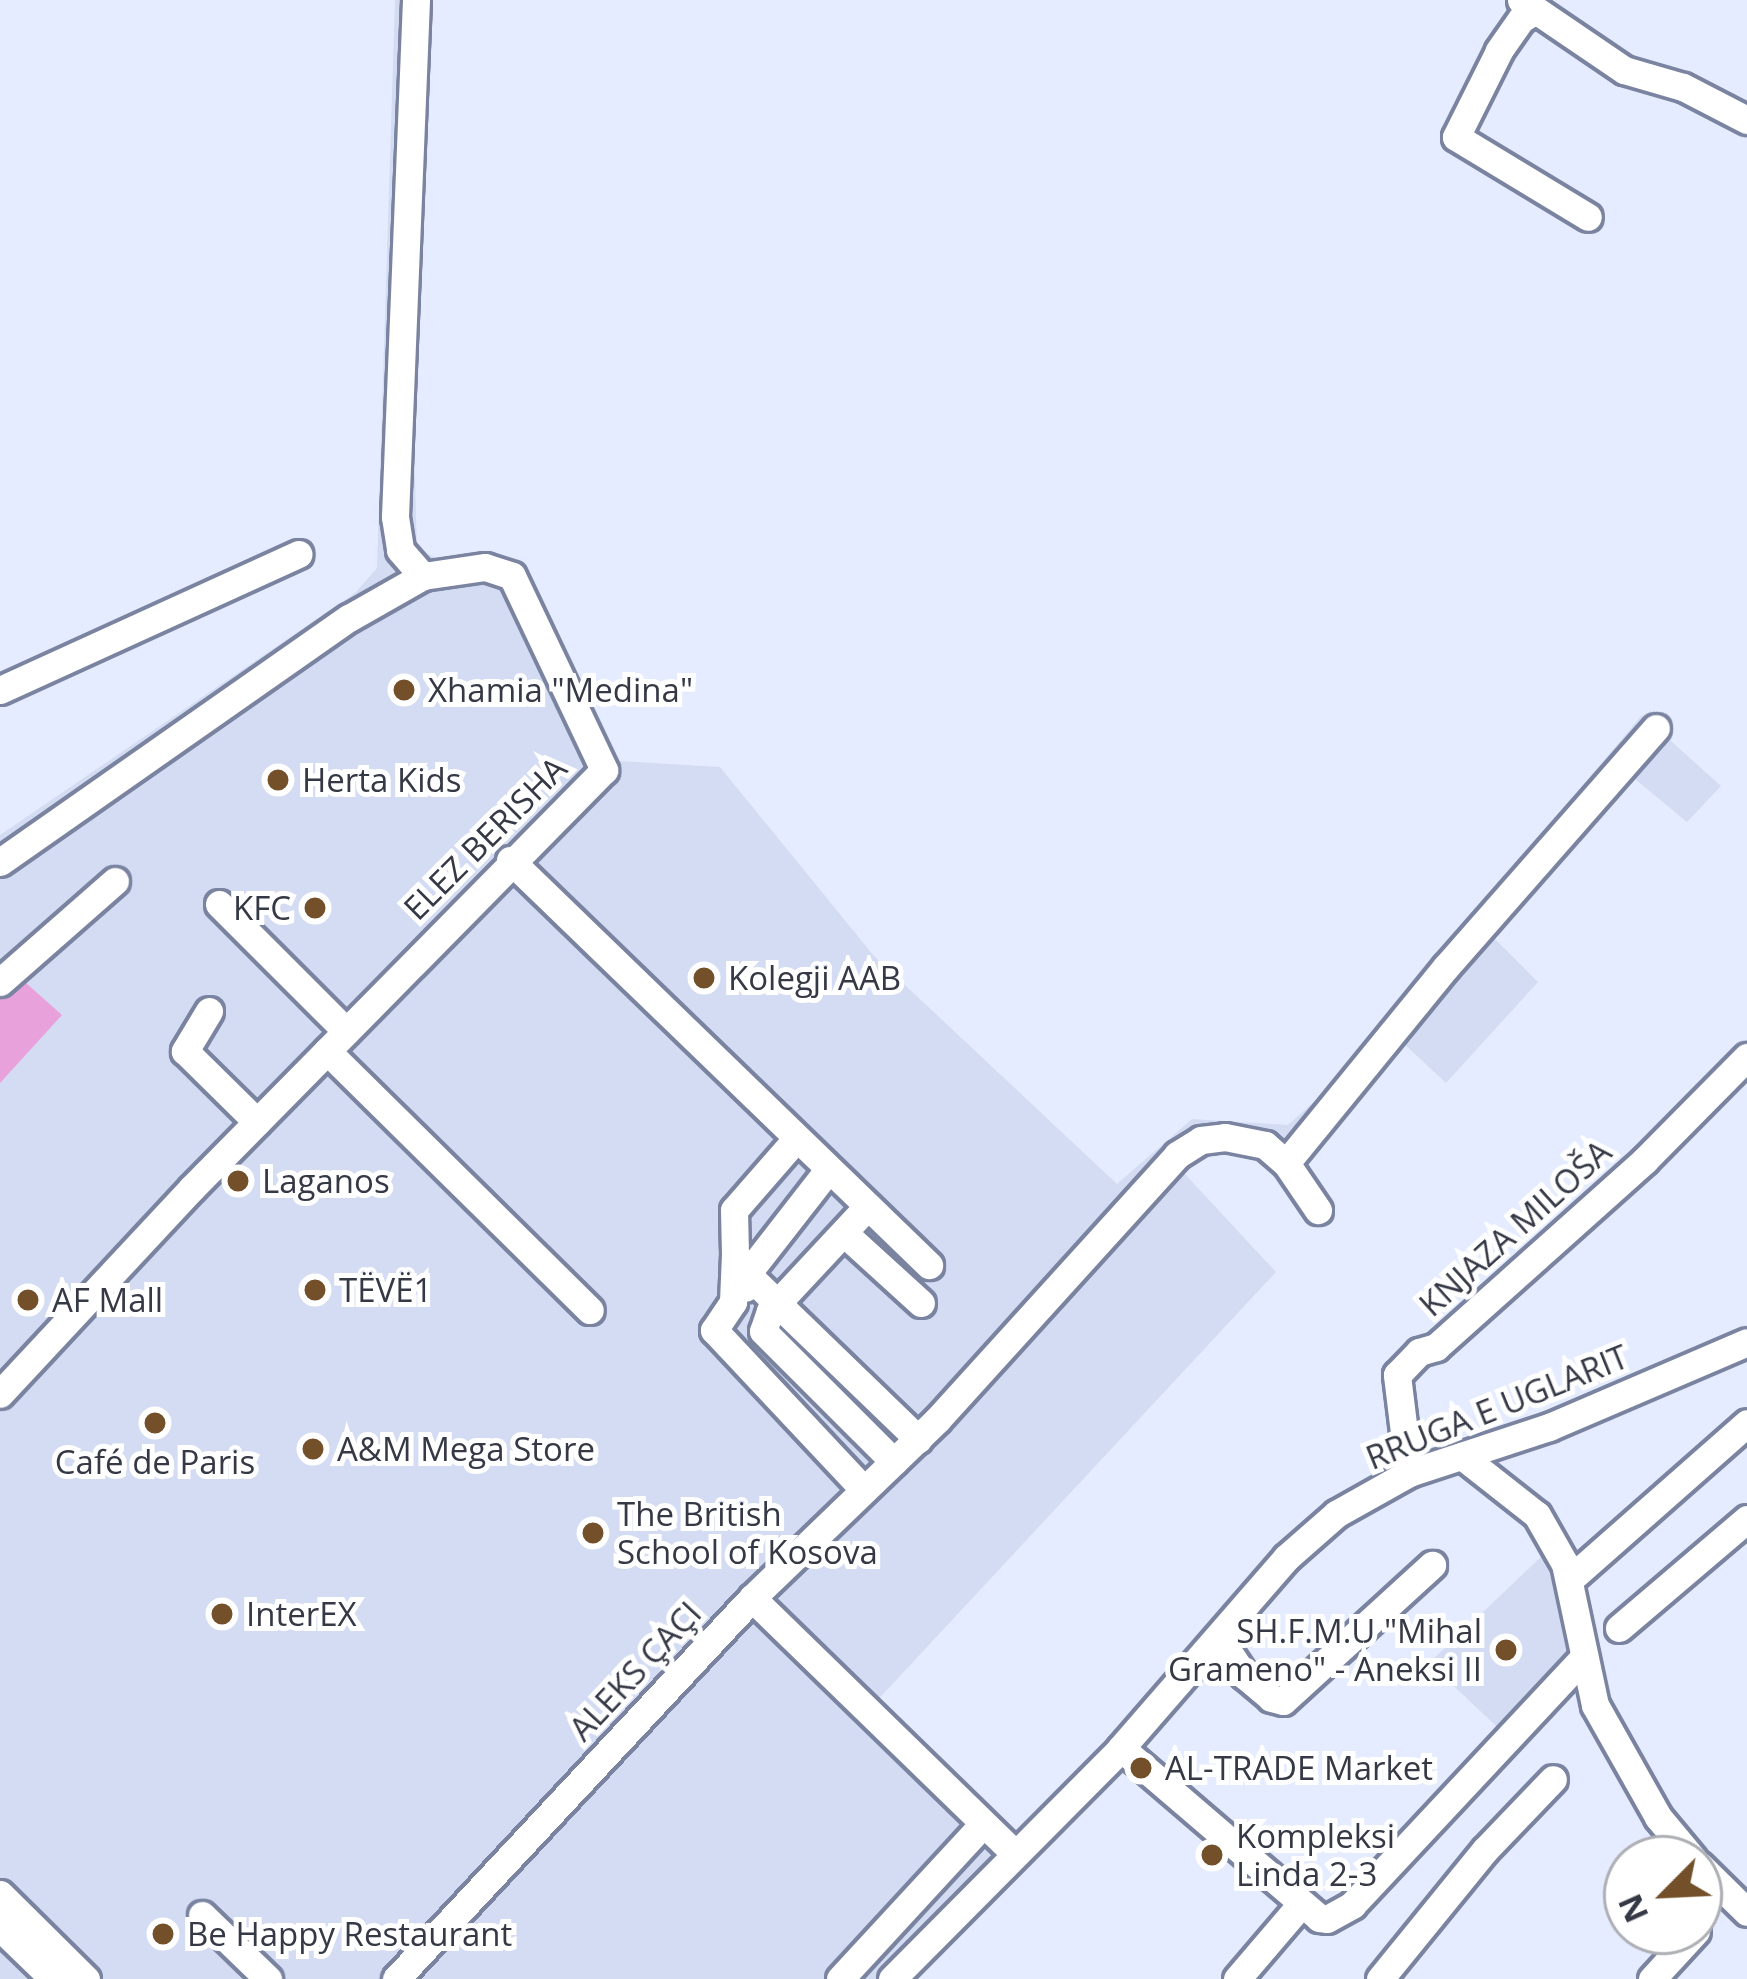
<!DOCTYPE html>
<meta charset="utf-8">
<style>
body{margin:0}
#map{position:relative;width:1747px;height:1979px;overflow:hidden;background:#e5ecff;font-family:"Open Sans",sans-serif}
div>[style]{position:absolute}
.built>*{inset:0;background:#d3dcf2}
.green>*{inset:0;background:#e9a1dc}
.roads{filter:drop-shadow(3px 0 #7a84a0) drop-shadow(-3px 0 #7a84a0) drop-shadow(0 3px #7a84a0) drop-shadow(0 -3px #7a84a0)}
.minor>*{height:27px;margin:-13.5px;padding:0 13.5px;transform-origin:13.5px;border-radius:13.5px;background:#fff}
.highway>*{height:39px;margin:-19.5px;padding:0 19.5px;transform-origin:19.5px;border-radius:19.5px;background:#fff}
.dots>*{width:33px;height:33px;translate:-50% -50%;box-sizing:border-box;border:6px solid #fff;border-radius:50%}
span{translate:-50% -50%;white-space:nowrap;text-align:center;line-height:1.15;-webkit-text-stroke:10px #fff;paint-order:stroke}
.poi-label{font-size:33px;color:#353945}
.left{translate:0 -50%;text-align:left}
.right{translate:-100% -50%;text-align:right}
.street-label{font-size:33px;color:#353945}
.north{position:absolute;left:1603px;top:1835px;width:120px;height:120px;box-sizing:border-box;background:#fff;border:3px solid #aeb0b5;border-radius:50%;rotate:246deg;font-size:33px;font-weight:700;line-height:48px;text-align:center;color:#353945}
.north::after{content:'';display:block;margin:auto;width:42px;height:54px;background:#735029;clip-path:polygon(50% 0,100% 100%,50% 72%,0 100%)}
</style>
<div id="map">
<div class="built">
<div style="clip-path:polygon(395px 0,432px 0,409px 277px,417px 550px,488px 578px,514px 602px,584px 759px,720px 767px,874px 956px,1117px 1184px,1192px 1119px,1288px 1125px,1325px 1092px,1642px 715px,1721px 786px,1687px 822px,1630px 775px,1488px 932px,1538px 982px,1446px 1083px,1402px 1042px,1305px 1165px,1220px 1141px,1183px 1172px,1276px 1272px,858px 1721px,997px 1856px,884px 1979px,0 1979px,0 835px,355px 593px,377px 568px)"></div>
<div style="clip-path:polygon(1542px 1556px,1575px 1636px,1543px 1703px,1508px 1737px,1429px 1663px)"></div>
</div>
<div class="green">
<div style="clip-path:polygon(17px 975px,62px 1015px,0 1083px,0 991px)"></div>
</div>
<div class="roads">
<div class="minor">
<div style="left:416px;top:0;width:517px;rotate:92.33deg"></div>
<div style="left:395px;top:517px;width:33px;rotate:81deg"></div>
<div style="left:400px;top:550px;width:35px;rotate:49deg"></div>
<div style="left:1521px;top:0;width:125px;rotate:34.2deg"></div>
<div style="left:1624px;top:70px;width:61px;rotate:16.1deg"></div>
<div style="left:1683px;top:87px;width:72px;rotate:27.3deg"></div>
<div style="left:1534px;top:11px;width:15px;rotate:148deg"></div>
<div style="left:1521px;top:19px;width:39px;rotate:125deg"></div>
<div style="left:1499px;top:51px;width:96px;rotate:116.6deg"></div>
<div style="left:1456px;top:137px;width:154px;rotate:31.2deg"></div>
<div style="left:0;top:690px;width:328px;rotate:-24.5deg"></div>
<div style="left:510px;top:860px;width:583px;rotate:44.03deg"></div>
<div style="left:0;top:862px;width:426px;rotate:-35deg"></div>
<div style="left:349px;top:618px;width:85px;rotate:-29.6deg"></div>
<div style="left:423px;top:576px;width:63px;rotate:-8.3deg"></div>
<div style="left:485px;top:567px;width:28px;rotate:18deg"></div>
<div style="left:512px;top:576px;width:215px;rotate:64.6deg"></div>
<div style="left:604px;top:770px;width:588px;rotate:134.59deg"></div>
<div style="left:191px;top:1189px;width:280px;rotate:133deg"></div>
<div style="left:219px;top:904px;width:180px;rotate:45deg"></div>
<div style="left:0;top:982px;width:153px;rotate:-41.3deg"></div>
<div style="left:209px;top:1011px;width:47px;rotate:121deg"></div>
<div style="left:185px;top:1051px;width:101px;rotate:44.6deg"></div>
<div style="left:327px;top:1051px;width:369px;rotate:44.6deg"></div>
<div style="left:796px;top:1139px;width:94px;rotate:131.1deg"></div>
<div style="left:734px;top:1210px;width:44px;rotate:88.7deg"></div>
<div style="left:735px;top:1254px;width:23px;rotate:59deg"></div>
<div style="left:747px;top:1274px;width:238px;rotate:44deg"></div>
<div style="left:1286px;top:1163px;width:253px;rotate:-50.8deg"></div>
<div style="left:1446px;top:967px;width:318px;rotate:-48.7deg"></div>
<div style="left:866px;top:1208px;width:141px;rotate:133deg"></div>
<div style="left:770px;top:1311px;width:21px;rotate:109deg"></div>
<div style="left:763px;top:1331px;width:185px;rotate:45deg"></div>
<div style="left:844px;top:1233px;width:104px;rotate:42.3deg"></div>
<div style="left:735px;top:1254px;width:48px;rotate:92.4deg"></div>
<div style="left:733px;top:1302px;width:34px;rotate:124deg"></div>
<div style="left:714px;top:1330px;width:219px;rotate:46.8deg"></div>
<div style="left:745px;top:1288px;width:14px;rotate:-82deg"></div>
<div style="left:747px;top:1274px;width:132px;rotate:-52.1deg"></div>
<div style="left:1462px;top:1456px;width:95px;rotate:38.2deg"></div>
<div style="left:1537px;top:1515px;width:56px;rotate:60.3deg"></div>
<div style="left:1565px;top:1564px;width:144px;rotate:78deg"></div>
<div style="left:1595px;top:1705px;width:129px;rotate:60.6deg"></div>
<div style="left:1658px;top:1817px;width:55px;rotate:50.2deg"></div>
<div style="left:1409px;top:1473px;width:99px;rotate:-97deg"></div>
<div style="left:1397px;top:1375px;width:32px;rotate:-46deg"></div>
<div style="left:1419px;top:1352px;width:18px;rotate:-16deg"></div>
<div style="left:1436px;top:1347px;width:280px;rotate:-41.8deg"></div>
<div style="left:1645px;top:1160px;width:145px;rotate:-45.3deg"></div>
<div style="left:1569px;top:1580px;width:237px;rotate:-41.4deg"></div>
<div style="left:752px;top:1598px;width:366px;rotate:44.2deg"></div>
<div style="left:1619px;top:1628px;width:168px;rotate:-40.4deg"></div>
<div style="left:1219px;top:1638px;width:45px;rotate:56deg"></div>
<div style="left:1244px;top:1675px;width:35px;rotate:40deg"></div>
<div style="left:1271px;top:1698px;width:12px;rotate:14deg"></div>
<div style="left:1283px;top:1701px;width:202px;rotate:-42.4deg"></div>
<div style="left:1121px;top:1748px;width:261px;rotate:40.6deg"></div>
<div style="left:1319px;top:1918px;width:8px;rotate:7deg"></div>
<div style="left:1327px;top:1919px;width:29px;rotate:-29deg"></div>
<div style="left:1352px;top:1905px;width:340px;rotate:-46.9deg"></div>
<div style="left:1699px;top:1865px;width:67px;rotate:44.4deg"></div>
<div style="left:0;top:1894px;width:121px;rotate:44.7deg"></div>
<div style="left:202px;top:1915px;width:92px;rotate:44.1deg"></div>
<div style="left:396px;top:1979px;width:521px;rotate:-46.94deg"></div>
<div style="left:752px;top:1598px;width:257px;rotate:-43.9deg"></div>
<div style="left:937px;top:1420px;width:358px;rotate:-47.8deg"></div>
<div style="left:1177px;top:1155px;width:28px;rotate:-32deg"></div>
<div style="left:1201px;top:1140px;width:24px;rotate:-7deg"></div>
<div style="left:1225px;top:1137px;width:41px;rotate:11.3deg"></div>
<div style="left:1265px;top:1145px;width:28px;rotate:41deg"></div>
<div style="left:1286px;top:1163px;width:57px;rotate:55.8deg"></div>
<div style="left:840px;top:1979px;width:208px;rotate:-47.3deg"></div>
<div style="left:892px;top:1979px;width:325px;rotate:-45.2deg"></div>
<div style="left:1121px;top:1748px;width:252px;rotate:-49deg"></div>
<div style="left:1286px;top:1558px;width:67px;rotate:-41.3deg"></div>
<div style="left:1336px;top:1514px;width:84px;rotate:-29.3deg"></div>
<div style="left:1409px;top:1473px;width:147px;rotate:-18.2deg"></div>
<div style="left:1549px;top:1427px;width:215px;rotate:-23.2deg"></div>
<div style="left:1237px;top:1979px;width:99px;rotate:-49.5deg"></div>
<div style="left:1380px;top:1979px;width:166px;rotate:-50.9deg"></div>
<div style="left:1485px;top:1850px;width:98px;rotate:-46.2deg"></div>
<div style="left:1652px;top:1979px;width:65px;rotate:-47.5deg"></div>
</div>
<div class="highway">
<div style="left:0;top:1919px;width:86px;rotate:44.1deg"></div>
</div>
</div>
<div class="dots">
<div style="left:404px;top:690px;background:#735029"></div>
<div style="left:278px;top:780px;background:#735029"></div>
<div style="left:315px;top:908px;background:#735029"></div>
<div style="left:704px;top:978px;background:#735029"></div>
<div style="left:238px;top:1181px;background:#735029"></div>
<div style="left:315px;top:1290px;background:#735029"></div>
<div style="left:28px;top:1300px;background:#735029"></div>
<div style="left:155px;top:1423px;background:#735029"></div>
<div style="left:313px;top:1449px;background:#735029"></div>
<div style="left:593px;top:1533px;background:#735029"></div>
<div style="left:222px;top:1614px;background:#735029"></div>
<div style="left:1506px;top:1650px;background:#735029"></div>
<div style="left:1141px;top:1768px;background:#735029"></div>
<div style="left:1212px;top:1855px;background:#735029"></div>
<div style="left:163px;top:1934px;background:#735029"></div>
</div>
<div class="poi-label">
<span class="left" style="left:428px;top:690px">Xhamia "Medina"</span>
<span class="left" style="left:302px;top:780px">Herta Kids</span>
<span class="right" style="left:291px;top:908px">KFC</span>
<span class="left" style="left:728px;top:978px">Kolegji AAB</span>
<span class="left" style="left:262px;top:1181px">Laganos</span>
<span class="left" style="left:339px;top:1290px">TËVË1</span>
<span class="left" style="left:52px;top:1300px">AF Mall</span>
<span class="left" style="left:337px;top:1449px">A&amp;M Mega Store</span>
<span style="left:155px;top:1462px">Café de Paris</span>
<span class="left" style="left:617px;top:1533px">The British<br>School of Kosova</span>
<span class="left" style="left:246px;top:1614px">InterEX</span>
<span class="right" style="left:1482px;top:1650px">SH.F.M.U "Mihal<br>Grameno" - Aneksi II</span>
<span class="left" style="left:1165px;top:1768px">AL-TRADE Market</span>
<span class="left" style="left:1236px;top:1855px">Kompleksi<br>Linda 2-3</span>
<span class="left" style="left:187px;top:1934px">Be Happy Restaurant</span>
</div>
<div class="street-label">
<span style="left:485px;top:838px;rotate:-45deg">ELEZ BERISHA</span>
<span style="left:1515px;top:1228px;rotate:-42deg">KNJAZA MILOŠA</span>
<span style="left:1497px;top:1407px;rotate:-22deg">RRUGA E UGLARIT</span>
<span style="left:635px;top:1671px;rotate:-47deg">ALEKS ÇAÇI</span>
</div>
<div class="north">N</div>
</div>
